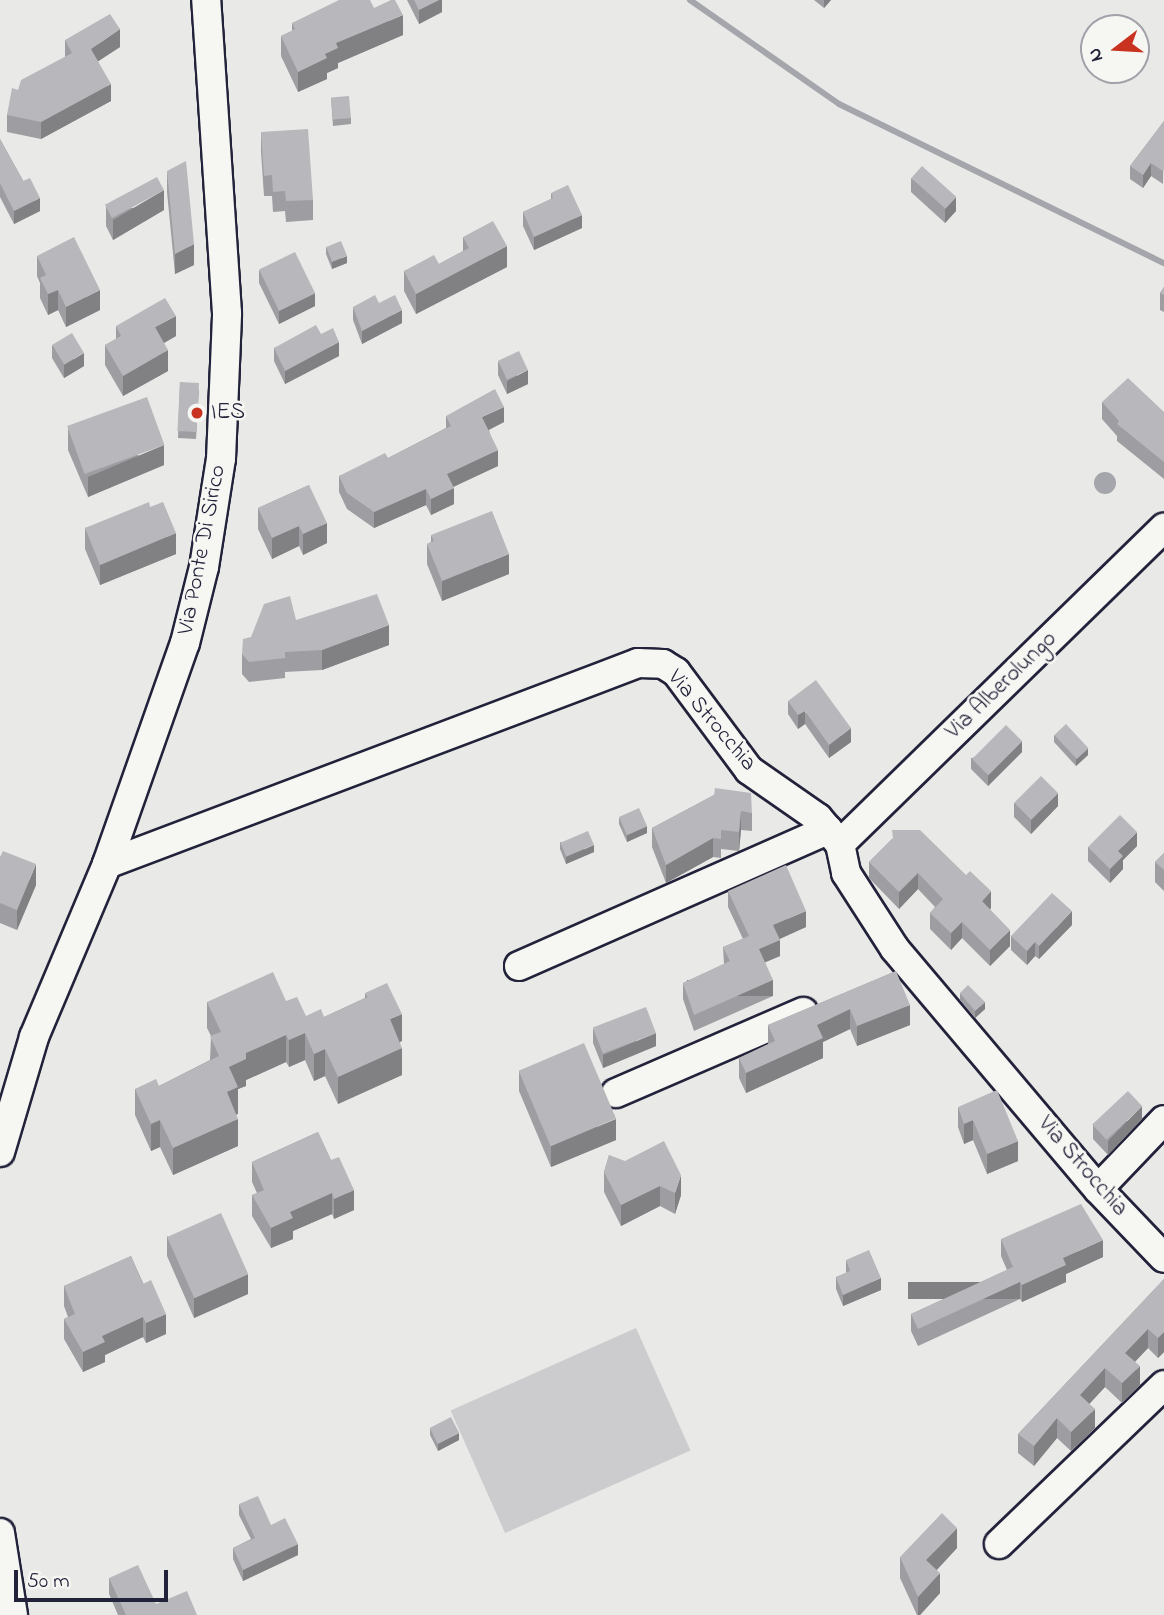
<!DOCTYPE html>
<style>
body{margin:0}
#map{position:relative;width:1164px;height:1615px;overflow:hidden;background:#e9e9e7;font-family:"Indie Flower",sans-serif}
div>[style]{position:absolute}
.green>*{inset:0;background:#ccccce;transform-origin:0 0}
.water>*{inset:0;background:#a5a5ac}
.round{border-radius:50%}
.stream>*{height:6px;margin:-3px;padding:0 3px;transform-origin:3px;border-radius:3px;background:#a5a5ac}
.roads{filter:drop-shadow(2px 0 #22223b) drop-shadow(-2px 0 #22223b) drop-shadow(0 2px #22223b) drop-shadow(0 -2px #22223b)}
.minor>*{height:28px;margin:-14px;padding:0 14px;transform-origin:14px;border-radius:14px;background:#f6f6f2}
.wall>*{inset:0;background:#9e9ea2}
.shaded-wall>*{inset:0;background:#818184;transform-origin:0 0}
.building>*{inset:0;background:#b8b8bc;transform-origin:0 0}
.dots>*{width:19px;height:19px;translate:-50% -50%;box-sizing:border-box;border:4px solid #f6f6f2;border-radius:50%}
span{translate:-50% -50%;white-space:nowrap;text-align:center;line-height:1.15;-webkit-text-stroke:5px #f6f6f2;paint-order:stroke}
.poi-label{font-size:23px;color:#22223b}
.left{translate:0 -50%;text-align:left}
.street-label{font-size:23px;color:#22223b}
.north{position:absolute;left:1080px;top:14px;width:70px;height:70px;box-sizing:border-box;background:#f6f6f2;border:2px solid #a1a1a9;border-radius:50%;rotate:253deg;font-size:19px;font-weight:700;line-height:28px;text-align:center;color:#22223b}
.north::after{content:'';display:block;margin:auto;width:24px;height:32px;background:#c8321e;clip-path:polygon(50% 0,100% 100%,50% 72%,0 100%)}
.scale{position:absolute;left:14px;top:1570px;width:154px;height:32px;box-sizing:border-box;border:4px solid #22223b;border-top:0;padding-left:9px;font-size:21px;line-height:24px;white-space:nowrap;color:#22223b;-webkit-text-stroke:5px #f6f6f2;paint-order:stroke}
</style>
<div id="map">
<div class="green">
<div style="left:636px;top:1328px;width:134px;height:203px;rotate:66deg"></div>
</div>
<div class="water">
<div class="round" style="left:1094px;top:472px;width:22px;height:22px"></div>
</div>
<div class="stream">
<div style="left:690px;top:0;width:182px;rotate:34.9deg"></div>
<div style="left:839px;top:104px;width:362px;rotate:26.1deg"></div>
</div>
<div class="roads">
<div class="minor">
<div style="left:840px;top:844px;width:453px;rotate:-44.3deg"></div>
<div style="left:107px;top:864px;width:568px;rotate:-20.73deg"></div>
<div style="left:638px;top:663px;width:25px;rotate:2deg"></div>
<div style="left:663px;top:664px;width:15px;rotate:32deg"></div>
<div style="left:676px;top:672px;width:122px;rotate:53.3deg"></div>
<div style="left:749px;top:770px;width:84px;rotate:34.8deg"></div>
<div style="left:818px;top:818px;width:34px;rotate:50deg"></div>
<div style="left:840px;top:844px;width:30px;rotate:78deg"></div>
<div style="left:846px;top:873px;width:90px;rotate:57.2deg"></div>
<div style="left:895px;top:949px;width:314px;rotate:49.8deg"></div>
<div style="left:1098px;top:1189px;width:95px;rotate:46.3deg"></div>
<div style="left:519px;top:966px;width:338px;rotate:-23.8deg"></div>
<div style="left:616px;top:1093px;width:204px;rotate:-23.4deg"></div>
<div style="left:0;top:1152px;width:120px;rotate:-73.5deg"></div>
<div style="left:34px;top:1037px;width:188px;rotate:-67.1deg"></div>
<div style="left:107px;top:864px;width:234px;rotate:-70.6deg"></div>
<div style="left:185px;top:643px;width:78px;rotate:-76deg"></div>
<div style="left:204px;top:567px;width:109px;rotate:-81.1deg"></div>
<div style="left:221px;top:459px;width:146px;rotate:-87.6deg"></div>
<div style="left:227px;top:313px;width:314px;rotate:-93.8deg"></div>
<div style="left:1098px;top:1189px;width:95px;rotate:-46.3deg"></div>
<div style="left:0;top:1533px;width:83px;rotate:81deg"></div>
<div style="left:999px;top:1544px;width:229px;rotate:-43.9deg"></div>
</div>
</div>
<div class="wall">
<div style="clip-path:polygon(407px 0,442px 0,442px 12px,419px 24px)"></div>
<div style="clip-path:polygon(814px 0,831px 0,824px 8px)"></div>
<div style="clip-path:polygon(374px 8px,403px 35px,338px 63px,338px 68px,327px 73px,327px 79px,298px 92px,281px 56px,281px 36px,292px 31px,292px 23px)"></div>
<div style="clip-path:polygon(65px 40px,120px 47px,98px 61px,111px 101px,41px 139px,7px 132px,7px 115px,18px 90px,65px 57px)"></div>
<div style="clip-path:polygon(331px 98px,351px 118px,351px 124px,333px 126px)"></div>
<div style="clip-path:polygon(1164px 121px,1163px 184px,1151px 176px,1143px 188px,1130px 179px,1130px 166px)"></div>
<div style="clip-path:polygon(261px 132px,313px 200px,313px 220px,286px 222px,285px 211px,273px 212px,272px 196px,264px 196px,261px 152px)"></div>
<div style="clip-path:polygon(0 139px,40px 211px,14px 224px,0 197px)"></div>
<div style="clip-path:polygon(167px 171px,194px 265px,175px 274px,167px 192px)"></div>
<div style="clip-path:polygon(911px 178px,956px 211px,945px 223px,911px 192px)"></div>
<div style="clip-path:polygon(551px 193px,582px 228px,534px 250px,523px 226px,523px 212px,551px 199px)"></div>
<div style="clip-path:polygon(106px 206px,164px 210px,113px 240px,106px 226px)"></div>
<div style="clip-path:polygon(463px 237px,507px 267px,416px 314px,404px 291px,404px 271px,439px 264px,463px 251px)"></div>
<div style="clip-path:polygon(326px 247px,347px 263px,332px 269px,326px 254px)"></div>
<div style="clip-path:polygon(37px 256px,100px 310px,66px 327px,58px 310px,48px 315px,40px 298px,40px 283px,37px 276px)"></div>
<div style="clip-path:polygon(259px 270px,315px 306px,279px 324px,259px 283px)"></div>
<div style="clip-path:polygon(1164px 287px,1164px 312px,1160px 310px,1160px 293px)"></div>
<div style="clip-path:polygon(379px 303px,402px 323px,362px 344px,353px 320px,353px 307px)"></div>
<div style="clip-path:polygon(116px 326px,176px 336px,164px 343px,168px 371px,123px 396px,105px 365px,105px 345px,116px 339px)"></div>
<div style="clip-path:polygon(321px 334px,339px 356px,285px 384px,274px 361px,274px 348px)"></div>
<div style="clip-path:polygon(52px 345px,84px 366px,64px 378px,52px 358px)"></div>
<div style="clip-path:polygon(498px 361px,528px 384px,507px 394px,498px 375px)"></div>
<div style="clip-path:polygon(180px 382px,199px 390px,196px 439px,178px 438px)"></div>
<div style="clip-path:polygon(1102px 402px,1164px 412px,1164px 479px,1117px 441px,1117px 436px,1102px 419px)"></div>
<div style="clip-path:polygon(446px 416px,504px 422px,489px 430px,498px 466px,453px 486px,454px 504px,431px 515px,426px 505px,374px 528px,347px 509px,339px 492px,339px 476px,388px 458px,446px 428px)"></div>
<div style="clip-path:polygon(68px 429px,164px 465px,88px 497px,68px 450px)"></div>
<div style="clip-path:polygon(309px 485px,327px 543px,303px 555px,299px 546px,272px 559px,258px 529px,258px 508px)"></div>
<div style="clip-path:polygon(150px 507px,176px 554px,100px 585px,85px 549px,85px 528px)"></div>
<div style="clip-path:polygon(431px 535px,509px 574px,442px 601px,427px 564px,427px 544px,431px 542px)"></div>
<div style="clip-path:polygon(296px 620px,389px 645px,322px 670px,285px 672px,285px 678px,249px 682px,242px 674px,242px 654px)"></div>
<div style="clip-path:polygon(788px 701px,851px 742px,829px 758px,805px 724px,798px 729px,788px 714px)"></div>
<div style="clip-path:polygon(1054px 735px,1088px 755px,1076px 766px,1054px 742px)"></div>
<div style="clip-path:polygon(1022px 752px,988px 786px,971px 769px,971px 758px)"></div>
<div style="clip-path:polygon(714px 795px,752px 813px,752px 831px,741px 830px,739px 851px,721px 849px,721px 858px,713px 857px,666px 883px,652px 847px,652px 828px)"></div>
<div style="clip-path:polygon(1014px 803px,1058px 806px,1031px 834px,1014px 817px)"></div>
<div style="clip-path:polygon(619px 818px,647px 833px,627px 842px,619px 824px)"></div>
<div style="clip-path:polygon(892px 839px,991px 908px,990px 909px,1010px 946px,990px 966px,962px 938px,951px 950px,930px 929px,930px 913px,935px 907px,918px 889px,899px 909px,869px 878px,869px 862px)"></div>
<div style="clip-path:polygon(560px 842px,594px 852px,566px 864px,560px 849px)"></div>
<div style="clip-path:polygon(1137px 846px,1123px 860px,1123px 869px,1110px 883px,1088px 861px,1088px 847px)"></div>
<div style="clip-path:polygon(1164px 853px,1164px 891px,1155px 882px,1155px 862px)"></div>
<div style="clip-path:polygon(0 857px,36px 885px,17px 930px,0 923px)"></div>
<div style="clip-path:polygon(728px 891px,806px 927px,779px 939px,780px 956px,765px 962px,773px 996px,694px 1031px,683px 999px,683px 983px,724px 964px,723px 947px,743px 939px,728px 907px)"></div>
<div style="clip-path:polygon(1072px 925px,1039px 959px,1035px 956px,1027px 965px,1011px 950px,1011px 936px)"></div>
<div style="clip-path:polygon(896px 971px,910px 1025px,857px 1046px,850px 1029px,823px 1042px,823px 1058px,746px 1093px,739px 1078px,739px 1058px,768px 1044px,768px 1025px)"></div>
<div style="clip-path:polygon(365px 993px,402px 1041px,400px 1042px,402px 1075px,338px 1104px,325px 1076px,314px 1081px,305px 1060px,289px 1067px,286px 1062px,246px 1080px,246px 1086px,238px 1089px,238px 1114px,236px 1114px,238px 1146px,173px 1175px,160px 1147px,151px 1151px,135px 1115px,135px 1089px,159px 1086px,210px 1060px,211px 1036px,207px 1028px,207px 1002px,286px 1001px,306px 1016px,324px 1017px,365px 998px)"></div>
<div style="clip-path:polygon(960px 993px,985px 1009px,975px 1018px,960px 1000px)"></div>
<div style="clip-path:polygon(593px 1029px,656px 1046px,603px 1068px,593px 1043px)"></div>
<div style="clip-path:polygon(519px 1071px,616px 1140px,551px 1167px,519px 1091px)"></div>
<div style="clip-path:polygon(958px 1107px,1018px 1161px,987px 1174px,973px 1140px,964px 1144px,958px 1127px)"></div>
<div style="clip-path:polygon(1142px 1119px,1108px 1155px,1093px 1139px,1093px 1125px)"></div>
<div style="clip-path:polygon(318px 1132px,354px 1210px,334px 1219px,332px 1214px,293px 1231px,293px 1239px,271px 1248px,252px 1216px,252px 1195px,257px 1193px,252px 1182px,252px 1162px)"></div>
<div style="clip-path:polygon(609px 1155px,681px 1195px,675px 1214px,660px 1206px,621px 1226px,604px 1192px,604px 1172px)"></div>
<div style="clip-path:polygon(167px 1236px,248px 1294px,194px 1318px,167px 1256px)"></div>
<div style="clip-path:polygon(1001px 1239px,1103px 1257px,1066px 1274px,1066px 1282px,1022px 1302px,1020px 1299px,918px 1346px,911px 1331px,911px 1314px,1007px 1270px,1001px 1256px)"></div>
<div style="clip-path:polygon(131px 1256px,166px 1334px,146px 1343px,143px 1337px,105px 1355px,105px 1362px,83px 1372px,64px 1339px,64px 1319px,68px 1317px,64px 1306px,64px 1286px)"></div>
<div style="clip-path:polygon(846px 1260px,881px 1290px,843px 1306px,836px 1289px,836px 1277px,846px 1273px)"></div>
<div style="clip-path:polygon(1164px 1279px,1164px 1352px,1158px 1358px,1148px 1348px,1135px 1362px,1140px 1385px,1122px 1403px,1105px 1387px,1089px 1404px,1095px 1428px,1071px 1451px,1057px 1438px,1034px 1466px,1018px 1453px,1018px 1434px)"></div>
<div style="clip-path:polygon(430px 1428px,459px 1440px,438px 1451px,430px 1435px)"></div>
<div style="clip-path:polygon(239px 1504px,271px 1525px,298px 1555px,243px 1581px,233px 1559px,233px 1548px,251px 1539px,239px 1515px)"></div>
<div style="clip-path:polygon(957px 1548px,937px 1570px,940px 1593px,920px 1615px,917px 1615px,900px 1578px,900px 1557px)"></div>
<div style="clip-path:polygon(109px 1578px,156px 1604px,197px 1615px,118px 1615px,109px 1594px)"></div>
</div>
<div class="shaded-wall">
<div style="clip-path:polygon(439px 0,442px 0,442px 12px,419px 24px,419px 10px)"></div>
<div style="clip-path:polygon(824px 0,831px 0,824px 8px)"></div>
<div style="clip-path:polygon(403px 15px,403px 35px,338px 63px,338px 68px,327px 73px,327px 79px,298px 92px,298px 72px,325px 54px,336px 43px)"></div>
<div style="clip-path:polygon(120px 29px,120px 47px,91px 66px,91px 49px)"></div>
<div style="clip-path:polygon(111px 84px,111px 101px,41px 139px,41px 122px)"></div>
<div style="clip-path:polygon(1151px 163px,1151px 176px,1143px 188px,1143px 175px)"></div>
<div style="clip-path:polygon(164px 190px,164px 210px,113px 240px,113px 220px)"></div>
<div style="clip-path:polygon(956px 197px,956px 211px,945px 223px,945px 209px)"></div>
<div style="clip-path:polygon(40px 198px,40px 211px,14px 224px,14px 211px)"></div>
<div style="clip-path:polygon(582px 215px,582px 228px,534px 250px,534px 237px)"></div>
<div style="clip-path:polygon(194px 244px,194px 265px,175px 274px,175px 254px)"></div>
<div style="clip-path:polygon(507px 246px,507px 267px,416px 314px,416px 294px)"></div>
<div style="clip-path:polygon(347px 256px,347px 263px,332px 269px,332px 262px)"></div>
<div style="clip-path:polygon(58px 290px,58px 310px,48px 315px,48px 294px)"></div>
<div style="clip-path:polygon(100px 290px,100px 310px,66px 327px,66px 307px)"></div>
<div style="clip-path:polygon(315px 293px,315px 306px,279px 324px,279px 310px)"></div>
<div style="clip-path:polygon(402px 310px,402px 323px,362px 344px,362px 331px)"></div>
<div style="clip-path:polygon(176px 316px,176px 336px,155px 348px,155px 327px)"></div>
<div style="clip-path:polygon(339px 342px,339px 356px,285px 384px,285px 371px)"></div>
<div style="clip-path:polygon(168px 350px,168px 371px,123px 396px,123px 376px)"></div>
<div style="clip-path:polygon(84px 353px,84px 366px,64px 378px,64px 365px)"></div>
<div style="clip-path:polygon(528px 370px,528px 384px,507px 394px,507px 381px)"></div>
<div style="clip-path:polygon(504px 407px,504px 422px,482px 433px,482px 417px)"></div>
<div style="clip-path:polygon(164px 445px,164px 465px,88px 497px,88px 477px)"></div>
<div style="clip-path:polygon(498px 450px,498px 466px,447px 490px,447px 474px)"></div>
<div style="clip-path:polygon(454px 488px,454px 504px,431px 515px,431px 499px)"></div>
<div style="clip-path:polygon(426px 489px,426px 505px,374px 528px,374px 512px)"></div>
<div style="clip-path:polygon(327px 523px,327px 543px,303px 555px,303px 534px)"></div>
<div style="clip-path:polygon(299px 526px,299px 546px,272px 559px,272px 538px)"></div>
<div style="clip-path:polygon(176px 533px,176px 554px,100px 585px,100px 565px)"></div>
<div style="clip-path:polygon(509px 554px,509px 574px,442px 601px,442px 581px)"></div>
<div style="clip-path:polygon(389px 625px,389px 645px,322px 670px,322px 650px)"></div>
<div style="clip-path:polygon(805px 711px,805px 724px,798px 729px,798px 715px)"></div>
<div style="clip-path:polygon(851px 728px,851px 742px,829px 758px,829px 745px)"></div>
<div style="clip-path:polygon(1022px 741px,1022px 752px,988px 786px,988px 775px)"></div>
<div style="clip-path:polygon(1088px 748px,1088px 755px,1076px 766px,1076px 759px)"></div>
<div style="clip-path:polygon(1058px 793px,1058px 806px,1031px 834px,1031px 820px)"></div>
<div style="clip-path:polygon(741px 811px,741px 830px,739px 851px,739px 832px)"></div>
<div style="clip-path:polygon(647px 826px,647px 833px,627px 842px,627px 835px)"></div>
<div style="clip-path:polygon(1137px 832px,1137px 846px,1123px 860px,1123px 869px,1110px 883px,1110px 869px,1118px 851px)"></div>
<div style="clip-path:polygon(713px 838px,713px 857px,666px 883px,666px 865px)"></div>
<div style="clip-path:polygon(594px 845px,594px 852px,566px 864px,566px 857px)"></div>
<div style="clip-path:polygon(36px 864px,36px 885px,17px 930px,17px 910px)"></div>
<div style="clip-path:polygon(918px 873px,918px 889px,899px 909px,899px 892px)"></div>
<div style="clip-path:polygon(991px 891px,991px 908px,982px 917px,982px 901px)"></div>
<div style="clip-path:polygon(806px 911px,806px 927px,773px 942px,773px 925px)"></div>
<div style="clip-path:polygon(1072px 911px,1072px 925px,1039px 959px,1039px 946px)"></div>
<div style="clip-path:polygon(962px 922px,962px 938px,951px 950px,951px 933px)"></div>
<div style="clip-path:polygon(1010px 930px,1010px 946px,990px 966px,990px 950px)"></div>
<div style="clip-path:polygon(780px 940px,780px 956px,759px 965px,759px 949px)"></div>
<div style="clip-path:polygon(1035px 942px,1035px 956px,1027px 965px,1027px 951px)"></div>
<div style="left:773px;top:980px;width:16px;height:86px;rotate:90deg"></div>
<div style="clip-path:polygon(985px 1002px,985px 1009px,975px 1018px,975px 1011px)"></div>
<div style="clip-path:polygon(910px 1005px,910px 1025px,857px 1046px,857px 1026px)"></div>
<div style="clip-path:polygon(850px 1009px,850px 1029px,823px 1042px,823px 1058px,746px 1093px,746px 1073px,817px 1025px)"></div>
<div style="clip-path:polygon(402px 1014px,402px 1041px,390px 1046px,390px 1019px)"></div>
<div style="clip-path:polygon(305px 1033px,305px 1060px,289px 1067px,289px 1040px)"></div>
<div style="clip-path:polygon(656px 1033px,656px 1046px,603px 1068px,603px 1055px)"></div>
<div style="clip-path:polygon(286px 1035px,286px 1062px,246px 1080px,246px 1086px,238px 1089px,238px 1114px,227px 1119px,227px 1092px,229px 1067px,246px 1053px)"></div>
<div style="clip-path:polygon(402px 1048px,402px 1075px,338px 1104px,338px 1077px)"></div>
<div style="clip-path:polygon(325px 1049px,325px 1076px,314px 1081px,314px 1054px)"></div>
<div style="clip-path:polygon(1142px 1106px,1142px 1119px,1108px 1155px,1108px 1141px)"></div>
<div style="clip-path:polygon(238px 1119px,238px 1146px,173px 1175px,173px 1148px)"></div>
<div style="clip-path:polygon(616px 1119px,616px 1140px,551px 1167px,551px 1146px)"></div>
<div style="clip-path:polygon(160px 1120px,160px 1147px,151px 1151px,151px 1124px)"></div>
<div style="clip-path:polygon(973px 1120px,973px 1140px,964px 1144px,964px 1124px)"></div>
<div style="clip-path:polygon(1018px 1141px,1018px 1161px,987px 1174px,987px 1154px)"></div>
<div style="clip-path:polygon(681px 1175px,681px 1195px,675px 1214px,675px 1193px)"></div>
<div style="clip-path:polygon(660px 1186px,660px 1206px,621px 1226px,621px 1205px)"></div>
<div style="clip-path:polygon(354px 1190px,354px 1210px,334px 1219px,334px 1199px)"></div>
<div style="clip-path:polygon(332px 1193px,332px 1214px,293px 1231px,293px 1239px,271px 1248px,271px 1228px,290px 1212px)"></div>
<div style="clip-path:polygon(1103px 1240px,1103px 1257px,1066px 1274px,1066px 1282px,1022px 1302px,1022px 1285px,1063px 1258px)"></div>
<div style="clip-path:polygon(248px 1274px,248px 1294px,194px 1318px,194px 1298px)"></div>
<div style="clip-path:polygon(881px 1278px,881px 1290px,843px 1306px,843px 1295px)"></div>
<div style="left:1020px;top:1282px;width:17px;height:112px;rotate:90deg"></div>
<div style="clip-path:polygon(166px 1314px,166px 1334px,146px 1343px,146px 1323px)"></div>
<div style="clip-path:polygon(143px 1317px,143px 1337px,105px 1355px,105px 1362px,83px 1372px,83px 1352px,102px 1336px)"></div>
<div style="clip-path:polygon(1148px 1329px,1148px 1348px,1125px 1372px,1125px 1353px)"></div>
<div style="clip-path:polygon(1164px 1332px,1164px 1352px,1158px 1358px,1158px 1338px)"></div>
<div style="clip-path:polygon(1140px 1366px,1140px 1385px,1122px 1403px,1122px 1383px)"></div>
<div style="clip-path:polygon(1105px 1368px,1105px 1387px,1080px 1414px,1080px 1395px)"></div>
<div style="clip-path:polygon(1095px 1409px,1095px 1428px,1071px 1451px,1071px 1432px)"></div>
<div style="clip-path:polygon(1057px 1418px,1057px 1438px,1034px 1466px,1034px 1446px)"></div>
<div style="clip-path:polygon(459px 1433px,459px 1440px,438px 1451px,438px 1444px)"></div>
<div style="clip-path:polygon(957px 1528px,957px 1548px,926px 1581px,926px 1560px)"></div>
<div style="clip-path:polygon(298px 1544px,298px 1555px,243px 1581px,243px 1570px)"></div>
<div style="clip-path:polygon(940px 1573px,940px 1593px,920px 1615px,918px 1615px,918px 1597px)"></div>
</div>
<div class="building">
<div style="clip-path:polygon(339px 0,370px 0,374px 8px,391px 0,395px 0,403px 15px,336px 43px,338px 48px,325px 54px,327px 58px,298px 72px,281px 36px,295px 29px,292px 23px)"></div>
<div style="clip-path:polygon(414px 0,439px 0,419px 10px)"></div>
<div style="clip-path:polygon(110px 14px,120px 29px,91px 49px,111px 84px,41px 122px,7px 115px,12px 88px,18px 90px,21px 80px,72px 53px,65px 40px)"></div>
<div style="left:349px;top:96px;width:22px;height:18px;rotate:85deg"></div>
<div style="clip-path:polygon(1164px 121px,1164px 170px,1163px 171px,1151px 163px,1143px 175px,1130px 166px)"></div>
<div style="clip-path:polygon(308px 129px,313px 200px,286px 201px,285px 191px,273px 192px,272px 175px,264px 176px,261px 132px)"></div>
<div style="clip-path:polygon(0 139px,23px 181px,30px 178px,40px 198px,14px 211px,0 183px)"></div>
<div style="clip-path:polygon(186px 161px,194px 244px,175px 254px,167px 171px)"></div>
<div style="left:922px;top:166px;width:46px;height:16px;rotate:42deg"></div>
<div style="left:157px;top:177px;width:15px;height:59px;rotate:62deg"></div>
<div style="clip-path:polygon(568px 185px,582px 215px,534px 237px,523px 212px,553px 198px,551px 193px)"></div>
<div style="clip-path:polygon(493px 221px,507px 246px,416px 294px,404px 271px,434px 255px,439px 264px,469px 248px,463px 237px)"></div>
<div style="clip-path:polygon(74px 237px,100px 290px,66px 307px,58px 290px,48px 294px,40px 278px,46px 275px,37px 256px)"></div>
<div style="left:341px;top:241px;width:16px;height:16px;rotate:68deg"></div>
<div style="left:295px;top:252px;width:46px;height:40px;rotate:64deg"></div>
<div style="clip-path:polygon(1164px 287px,1164px 295px,1160px 293px)"></div>
<div style="clip-path:polygon(375px 295px,379px 303px,395px 295px,402px 310px,362px 331px,353px 307px)"></div>
<div style="clip-path:polygon(165px 298px,176px 316px,155px 327px,168px 350px,123px 376px,105px 345px,121px 336px,116px 326px)"></div>
<div style="clip-path:polygon(316px 325px,321px 334px,333px 328px,339px 342px,285px 371px,274px 348px)"></div>
<div style="left:72px;top:333px;width:23px;height:23px;rotate:59deg"></div>
<div style="left:519px;top:351px;width:21px;height:23px;rotate:65deg"></div>
<div style="clip-path:polygon(1128px 378px,1164px 412px,1164px 462px,1117px 424px,1119px 421px,1102px 402px)"></div>
<div style="left:180px;top:382px;width:19px;height:49px;rotate:3deg"></div>
<div style="clip-path:polygon(495px 389px,504px 407px,482px 417px,498px 450px,447px 474px,454px 488px,431px 499px,426px 489px,374px 512px,347px 493px,339px 476px,385px 453px,388px 458px,451px 426px,446px 416px)"></div>
<div style="left:147px;top:397px;width:51px;height:85px;rotate:70deg"></div>
<div style="clip-path:polygon(309px 485px,327px 523px,303px 534px,299px 526px,272px 538px,258px 508px)"></div>
<div style="clip-path:polygon(149px 502px,150px 507px,163px 502px,176px 533px,100px 565px,85px 528px)"></div>
<div style="clip-path:polygon(492px 511px,509px 554px,442px 581px,427px 544px,434px 541px,431px 535px)"></div>
<div style="clip-path:polygon(377px 594px,389px 625px,322px 650px,285px 652px,285px 658px,249px 662px,242px 654px,243px 639px,251px 637px,264px 604px,290px 596px,296px 620px)"></div>
<div style="clip-path:polygon(816px 680px,851px 728px,829px 745px,805px 711px,798px 715px,788px 701px)"></div>
<div style="left:1066px;top:724px;width:33px;height:16px;rotate:47deg"></div>
<div style="left:1006px;top:725px;width:23px;height:48px;rotate:45deg"></div>
<div style="left:1041px;top:776px;width:24px;height:38px;rotate:45deg"></div>
<div style="clip-path:polygon(715px 788px,751px 793px,752px 813px,741px 811px,739px 832px,721px 830px,721px 839px,713px 838px,666px 865px,652px 828px,714px 795px)"></div>
<div style="left:639px;top:808px;width:20px;height:22px;rotate:66deg"></div>
<div style="clip-path:polygon(1120px 815px,1137px 832px,1118px 851px,1123px 856px,1110px 869px,1088px 847px)"></div>
<div style="clip-path:polygon(892px 830px,920px 830px,966px 875px,970px 871px,991px 891px,982px 901px,1010px 930px,990px 950px,962px 922px,951px 933px,930px 913px,943px 899px,918px 873px,899px 892px,869px 862px,893px 838px)"></div>
<div style="left:588px;top:831px;width:15px;height:30px;rotate:67deg"></div>
<div style="clip-path:polygon(3px 851px,36px 864px,17px 910px,0 903px,0 857px)"></div>
<div style="clip-path:polygon(1164px 853px,1164px 870px,1155px 862px)"></div>
<div style="clip-path:polygon(786px 865px,806px 911px,773px 925px,780px 940px,759px 949px,773px 980px,694px 1015px,683px 983px,730px 961px,723px 947px,749px 936px,728px 891px)"></div>
<div style="clip-path:polygon(1052px 893px,1072px 911px,1039px 946px,1035px 942px,1027px 951px,1011px 936px)"></div>
<div style="clip-path:polygon(896px 971px,910px 1005px,857px 1026px,850px 1009px,817px 1025px,823px 1038px,746px 1073px,739px 1058px,775px 1041px,768px 1025px)"></div>
<div style="clip-path:polygon(273px 972px,286px 1001px,297px 997px,306px 1016px,321px 1009px,324px 1017px,368px 997px,365px 993px,387px 983px,402px 1014px,390px 1019px,402px 1048px,338px 1077px,325px 1049px,314px 1054px,305px 1033px,289px 1040px,286px 1035px,246px 1053px,246px 1059px,229px 1067px,238px 1087px,227px 1092px,238px 1119px,173px 1148px,160px 1120px,151px 1124px,135px 1089px,156px 1079px,159px 1086px,219px 1056px,210px 1036px,221px 1032px,207px 1002px)"></div>
<div style="clip-path:polygon(968px 985px,985px 1002px,975px 1011px,960px 993px)"></div>
<div style="left:646px;top:1007px;width:28px;height:57px;rotate:69deg"></div>
<div style="left:584px;top:1043px;width:82px;height:71px;rotate:67deg"></div>
<div style="clip-path:polygon(997px 1090px,1018px 1141px,987px 1154px,973px 1120px,964px 1124px,958px 1107px)"></div>
<div style="left:1128px;top:1091px;width:21px;height:49px;rotate:47deg"></div>
<div style="clip-path:polygon(318px 1132px,331px 1160px,339px 1157px,354px 1190px,334px 1199px,332px 1193px,290px 1212px,293px 1218px,271px 1228px,252px 1195px,264px 1190px,252px 1162px)"></div>
<div style="clip-path:polygon(664px 1141px,681px 1175px,675px 1193px,660px 1186px,621px 1205px,604px 1172px,609px 1155px,625px 1161px)"></div>
<div style="clip-path:polygon(1081px 1204px,1103px 1240px,1063px 1258px,1066px 1265px,1022px 1285px,1020px 1282px,918px 1329px,911px 1314px,1013px 1267px,1001px 1239px)"></div>
<div style="left:221px;top:1213px;width:67px;height:59px;rotate:66deg"></div>
<div style="clip-path:polygon(869px 1250px,881px 1278px,843px 1295px,836px 1277px,850px 1271px,846px 1260px)"></div>
<div style="clip-path:polygon(131px 1256px,143px 1284px,151px 1280px,166px 1314px,146px 1323px,143px 1317px,102px 1336px,105px 1342px,83px 1352px,64px 1319px,75px 1314px,64px 1286px)"></div>
<div style="clip-path:polygon(1164px 1279px,1164px 1332px,1158px 1338px,1148px 1329px,1125px 1353px,1140px 1366px,1122px 1383px,1105px 1368px,1080px 1395px,1095px 1409px,1071px 1432px,1057px 1418px,1034px 1446px,1018px 1434px)"></div>
<div style="left:451px;top:1417px;width:18px;height:24px;rotate:63deg"></div>
<div style="clip-path:polygon(258px 1496px,271px 1525px,285px 1518px,298px 1544px,243px 1570px,233px 1548px,255px 1538px,239px 1504px)"></div>
<div style="clip-path:polygon(942px 1513px,957px 1528px,926px 1560px,940px 1573px,918px 1597px,900px 1557px)"></div>
<div style="clip-path:polygon(138px 1565px,156px 1604px,187px 1591px,197px 1615px,126px 1615px,109px 1578px)"></div>
</div>
<div class="dots">
<div style="left:197px;top:413px;background:#c8321e"></div>
</div>
<div class="poi-label">
<span class="left" style="left:211px;top:413px">IES</span>
</div>
<div class="street-label">
<span style="left:203px;top:550px;rotate:-79deg">Via Ponte Di Sirico</span>
<span style="left:1002px;top:686px;rotate:-44deg">Via Alberolungo</span>
<span style="left:711px;top:721px;rotate:50deg">Via Strocchia</span>
<span style="left:1082px;top:1167px;rotate:49deg">Via Strocchia</span>
</div>
<div class="north">N</div>
<div class="scale">50 m</div>
</div>
